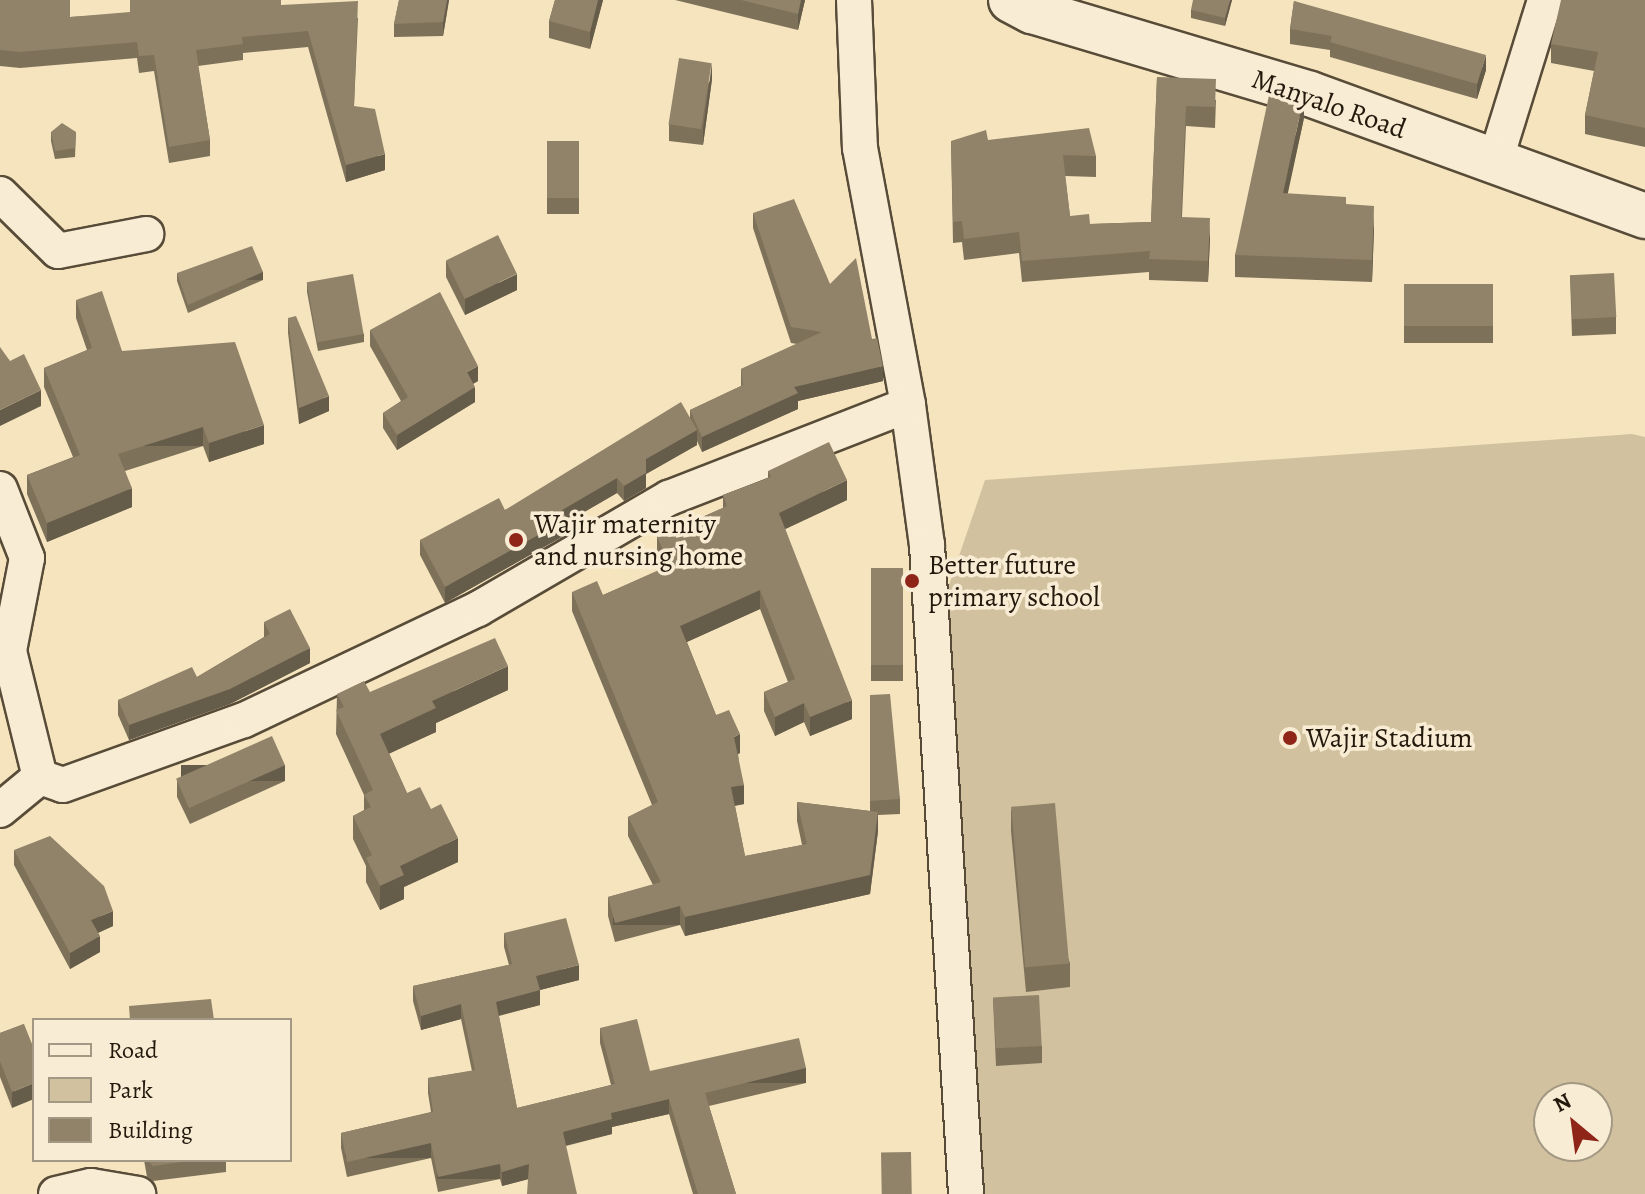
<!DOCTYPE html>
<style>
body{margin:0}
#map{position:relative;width:1645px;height:1194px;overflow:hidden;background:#f5e4bd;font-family:Alegreya,serif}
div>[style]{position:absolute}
.green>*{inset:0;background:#d1c19f}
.roads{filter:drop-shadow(2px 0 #584c39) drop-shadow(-2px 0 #584c39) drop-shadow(0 2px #584c39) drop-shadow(0 -2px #584c39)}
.street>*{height:34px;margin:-17px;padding:0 17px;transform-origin:17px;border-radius:17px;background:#f8edd4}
.secondary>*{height:44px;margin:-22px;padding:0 22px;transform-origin:22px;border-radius:22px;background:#f8edd4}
.wall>*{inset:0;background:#7d715a;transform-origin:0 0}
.shaded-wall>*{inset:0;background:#665c4a;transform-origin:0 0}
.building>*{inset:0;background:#918369;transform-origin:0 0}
.dots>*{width:22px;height:22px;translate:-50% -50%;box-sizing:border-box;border:4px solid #f8edd4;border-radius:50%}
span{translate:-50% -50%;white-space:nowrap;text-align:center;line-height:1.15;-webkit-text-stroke:7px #f8edd4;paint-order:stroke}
.street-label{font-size:28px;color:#24190d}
.poi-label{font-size:28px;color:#24190d}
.left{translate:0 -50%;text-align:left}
.legend{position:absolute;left:32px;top:1018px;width:260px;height:144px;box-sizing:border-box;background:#f8edd4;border:2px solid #a39884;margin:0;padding:10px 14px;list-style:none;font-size:24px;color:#24190d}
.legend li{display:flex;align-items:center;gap:16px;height:40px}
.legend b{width:40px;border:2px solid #a39884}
.north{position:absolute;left:1533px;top:1082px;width:80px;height:80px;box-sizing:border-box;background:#f8edd4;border:2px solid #a39884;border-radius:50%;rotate:331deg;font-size:22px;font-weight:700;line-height:32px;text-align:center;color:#24190d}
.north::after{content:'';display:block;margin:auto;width:28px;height:36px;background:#8f2418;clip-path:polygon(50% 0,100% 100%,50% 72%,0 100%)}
</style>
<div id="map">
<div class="green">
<div style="clip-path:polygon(evenodd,1632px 434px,1645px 437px,1645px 1194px,958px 1194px,933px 632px,985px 480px,1632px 434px,1549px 1098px,1597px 1098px,1597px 1146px,1549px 1146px,1549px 1098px)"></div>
</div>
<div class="roads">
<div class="street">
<div style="left:854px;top:0;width:148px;rotate:87.7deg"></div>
<div style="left:860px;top:148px;width:261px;rotate:79.4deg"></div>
<div style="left:908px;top:405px;width:141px;rotate:82.3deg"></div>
<div style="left:927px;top:545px;width:650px;rotate:86.56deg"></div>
<div style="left:1494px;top:165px;width:173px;rotate:-72.8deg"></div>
<div style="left:0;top:194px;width:81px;rotate:44.5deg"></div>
<div style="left:58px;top:251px;width:90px;rotate:-10.9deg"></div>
<div style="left:0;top:489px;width:74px;rotate:68.6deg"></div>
<div style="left:27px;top:558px;width:95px;rotate:101deg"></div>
<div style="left:9px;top:651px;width:130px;rotate:76.2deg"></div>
<div style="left:40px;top:777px;width:24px;rotate:19deg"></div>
<div style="left:63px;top:785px;width:192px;rotate:-19.8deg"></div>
<div style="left:244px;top:720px;width:259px;rotate:-25.4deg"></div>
<div style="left:478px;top:609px;width:221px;rotate:-30.2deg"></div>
<div style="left:669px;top:498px;width:256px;rotate:-21.3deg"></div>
<div style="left:0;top:810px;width:52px;rotate:-39.5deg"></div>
<div style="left:56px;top:1194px;width:36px;rotate:-13deg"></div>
<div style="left:91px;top:1186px;width:48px;rotate:9.7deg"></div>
</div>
<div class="secondary">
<div style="left:1011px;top:0;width:24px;rotate:28deg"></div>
<div style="left:1032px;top:11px;width:290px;rotate:16.6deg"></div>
<div style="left:1310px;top:94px;width:357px;rotate:20deg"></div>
</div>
</div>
<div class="wall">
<div style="clip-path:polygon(0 0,70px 17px,281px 5px,358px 18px,354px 106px,385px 170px,346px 182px,308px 47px,243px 53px,243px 60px,198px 66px,210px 140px,210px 156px,169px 163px,154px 71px,139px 73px,137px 58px,20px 68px,0 66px)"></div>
<div style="clip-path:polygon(399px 0,449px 0,443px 36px,394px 37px,394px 24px)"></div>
<div style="clip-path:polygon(555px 0,603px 0,590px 49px,549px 38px,549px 21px)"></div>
<div style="clip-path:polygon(675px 0,805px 0,798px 30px)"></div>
<div style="clip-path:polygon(1232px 0,1225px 26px,1191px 18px,1191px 10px)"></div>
<div style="clip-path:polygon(1645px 0,1645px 147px,1585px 134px,1585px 115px,1594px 71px,1551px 63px,1551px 44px)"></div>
<div style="clip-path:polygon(1294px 1px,1486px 70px,1477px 99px,1330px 57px,1330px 50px,1290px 44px,1290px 29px)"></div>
<div style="clip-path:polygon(1157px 77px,1216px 100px,1215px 128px,1186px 126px,1182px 217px,1210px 238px,1208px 282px,1149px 280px,1149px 272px,1022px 282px,1019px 253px,964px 260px,962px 242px,953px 243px,951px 141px,988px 140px,1096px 156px,1096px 177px,1065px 176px,1070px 216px,1090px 224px,1151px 222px)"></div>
<div style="clip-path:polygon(712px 79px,703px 145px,669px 141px,669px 124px)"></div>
<div style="clip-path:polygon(1304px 118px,1287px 194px,1346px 204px,1374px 228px,1372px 282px,1235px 277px,1235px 255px)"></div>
<div style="clip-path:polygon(51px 132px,76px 132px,75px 157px,55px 159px,51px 141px)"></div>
<div style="left:547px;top:141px;width:32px;height:73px"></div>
<div style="clip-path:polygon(753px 213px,830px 284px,872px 339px,883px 381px,798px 401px,798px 409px,702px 452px,697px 441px,697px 445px,646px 474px,646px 488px,624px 501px,617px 493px,567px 522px,567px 534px,445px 603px,420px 555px,420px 540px,505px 510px,690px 417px,690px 410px,741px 386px,741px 369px,797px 344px,791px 343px,753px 228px)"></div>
<div style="clip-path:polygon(446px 261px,517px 290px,465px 315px,446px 277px)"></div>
<div style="clip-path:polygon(177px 273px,263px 280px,188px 313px,177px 281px)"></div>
<div style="clip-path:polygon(1570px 275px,1616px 317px,1616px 334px,1572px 336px)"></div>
<div style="clip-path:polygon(307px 283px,364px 334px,364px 342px,318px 351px,307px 292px)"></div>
<div style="left:1493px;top:284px;width:59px;height:89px;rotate:90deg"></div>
<div style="clip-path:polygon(76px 300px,122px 351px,264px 444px,209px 462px,203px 446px,125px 471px,132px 507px,47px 542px,27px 494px,27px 475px,73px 457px,44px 387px,44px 368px,87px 350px,76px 318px)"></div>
<div style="clip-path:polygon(288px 318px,329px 411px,299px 424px,288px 333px)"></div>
<div style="clip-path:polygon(370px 330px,478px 381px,473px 384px,475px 402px,397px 450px,383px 428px,383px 413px,401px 401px,370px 346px)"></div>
<div style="clip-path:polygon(768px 471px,847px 500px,785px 529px,852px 719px,810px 736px,804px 722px,775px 736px,764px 711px,764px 692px,788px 682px,760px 609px,687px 642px,716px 715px,740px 753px,738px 754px,744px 804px,735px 806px,745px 856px,802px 845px,797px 821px,797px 802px,870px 811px,870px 695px,900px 799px,900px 814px,878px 815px,878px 831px,870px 894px,685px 936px,680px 925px,615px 942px,608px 916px,608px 897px,653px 885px,628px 836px,628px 817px,652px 805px,572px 611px,572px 592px,603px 595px,663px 569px,657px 556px,657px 537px,723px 508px,723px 495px,768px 478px)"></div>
<div style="left:903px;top:568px;width:113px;height:32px;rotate:90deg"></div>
<div style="clip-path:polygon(264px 622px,310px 663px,230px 704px,129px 740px,118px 715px,118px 700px,197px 677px,264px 637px)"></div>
<div style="clip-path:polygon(508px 690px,436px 723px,436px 732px,389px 753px,407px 793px,458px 862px,404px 887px,404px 899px,380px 910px,366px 882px,366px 866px,353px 839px,353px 816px,364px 810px,364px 795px,336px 734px,337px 694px)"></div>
<div style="clip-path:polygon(177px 780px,285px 781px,190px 824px,177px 797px)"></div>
<div style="clip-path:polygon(1011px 808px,1070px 963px,1070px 987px,1026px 992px,1011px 831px)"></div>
<div style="clip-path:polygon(14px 850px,113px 926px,98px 933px,100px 952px,70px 969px,14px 865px)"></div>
<div style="clip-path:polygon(504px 933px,579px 980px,540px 990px,540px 1005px,499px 1016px,517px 1108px,611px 1085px,600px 1043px,600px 1028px,650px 1071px,806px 1083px,709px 1106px,736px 1194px,693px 1194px,669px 1114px,612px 1127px,612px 1134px,566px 1146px,528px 1179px,502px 1186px,500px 1179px,438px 1192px,431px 1158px,347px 1177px,341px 1148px,341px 1133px,431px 1112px,428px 1093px,428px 1078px,472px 1071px,461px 1019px,421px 1030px,413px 1001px,413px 986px,509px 965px,504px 947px)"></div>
<div style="clip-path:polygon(993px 998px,1042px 1046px,1042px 1063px,996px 1066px)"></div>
<div style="clip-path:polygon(24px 1024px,12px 1108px,0 1077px,0 1033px)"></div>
<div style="clip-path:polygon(144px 1160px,226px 1160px,226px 1172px,153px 1181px,147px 1177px)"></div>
</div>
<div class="shaded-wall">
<div style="clip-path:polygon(447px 0,449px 0,443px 36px,443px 22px)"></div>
<div style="clip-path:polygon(598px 0,603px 0,590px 49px,590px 32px)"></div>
<div style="clip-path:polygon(801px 0,805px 0,798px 30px,798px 14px)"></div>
<div style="clip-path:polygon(1230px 0,1232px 0,1225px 26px,1225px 18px)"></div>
<div style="clip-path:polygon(1486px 55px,1486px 70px,1477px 99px,1477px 84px)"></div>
<div style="clip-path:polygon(712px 63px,712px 79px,703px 145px,703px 129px)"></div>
<div style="clip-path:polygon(1304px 96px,1304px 118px,1283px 216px,1283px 193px)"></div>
<div style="clip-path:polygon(385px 154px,385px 170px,346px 182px,346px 165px)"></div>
<div style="clip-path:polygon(1374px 206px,1374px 228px,1372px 282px,1372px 260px)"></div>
<div style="clip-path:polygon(1210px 218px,1210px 238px,1208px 282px,1208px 261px)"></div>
<div style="left:263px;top:272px;width:8px;height:82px;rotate:90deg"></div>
<div style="clip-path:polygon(517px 274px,517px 290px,465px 315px,465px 299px)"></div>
<div style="clip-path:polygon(478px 366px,478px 381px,467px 387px,467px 372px)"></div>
<div style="clip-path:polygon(883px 366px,883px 381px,798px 401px,798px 409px,702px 452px,702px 437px,794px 387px)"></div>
<div style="clip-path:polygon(475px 387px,475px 402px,397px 450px,397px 435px)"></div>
<div style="clip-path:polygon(41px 390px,41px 406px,0 426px,0 410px)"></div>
<div style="clip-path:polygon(329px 396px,329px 411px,299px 424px,299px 408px)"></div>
<div style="clip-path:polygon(264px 425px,264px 444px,209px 462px,209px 443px)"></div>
<div style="left:203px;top:427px;width:19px;height:89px;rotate:90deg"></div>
<div style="clip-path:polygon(697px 430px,697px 445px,646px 474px,646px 488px,624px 501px,624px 486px,646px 459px)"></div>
<div style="clip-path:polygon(617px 478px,617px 493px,567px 522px,567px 534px,445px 603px,445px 587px,562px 510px)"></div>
<div style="clip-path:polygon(847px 480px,847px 500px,779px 532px,779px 513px)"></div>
<div style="clip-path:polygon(132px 488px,132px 507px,47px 542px,47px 523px)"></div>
<div style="clip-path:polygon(760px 590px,760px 609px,680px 645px,680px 626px)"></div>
<div style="clip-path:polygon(310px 648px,310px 663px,230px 704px,129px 740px,129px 725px)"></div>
<div style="clip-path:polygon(508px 666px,508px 690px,436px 723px,436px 732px,380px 758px,380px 734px,432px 701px)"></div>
<div style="clip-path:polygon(852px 700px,852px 719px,810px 736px,810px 717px)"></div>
<div style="clip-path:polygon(804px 703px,804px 722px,775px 736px,775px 717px)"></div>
<div style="clip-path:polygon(740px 734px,740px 753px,734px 756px,734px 737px)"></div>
<div style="left:285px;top:765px;width:16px;height:104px;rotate:90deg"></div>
<div style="clip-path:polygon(744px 785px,744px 804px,731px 806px,731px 787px)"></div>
<div style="clip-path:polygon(878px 812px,878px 831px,870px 894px,685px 936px,685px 917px)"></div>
<div style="clip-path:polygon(458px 838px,458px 862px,404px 887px,404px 899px,380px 910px,380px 886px,400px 866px)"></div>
<div style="left:680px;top:906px;width:19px;height:67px;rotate:90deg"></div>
<div style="clip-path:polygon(113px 911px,113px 926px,91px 936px,91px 920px)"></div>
<div style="clip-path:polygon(100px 936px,100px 952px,70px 969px,70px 953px)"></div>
<div style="clip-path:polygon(579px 965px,579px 980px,540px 990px,540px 1005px,496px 1016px,496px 1002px,536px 976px)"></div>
<div style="clip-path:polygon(461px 1004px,461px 1019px,421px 1030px,421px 1016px)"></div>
<div style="left:806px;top:1068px;width:15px;height:104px;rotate:90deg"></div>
<div style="clip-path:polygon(34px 1083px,34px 1099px,12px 1108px,12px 1092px)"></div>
<div style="clip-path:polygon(669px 1099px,669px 1114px,612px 1127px,612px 1134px,563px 1146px,563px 1132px,611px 1113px)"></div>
<div style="left:431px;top:1143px;width:15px;height:86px;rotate:90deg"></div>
<div style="left:500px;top:1164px;width:15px;height:63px;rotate:90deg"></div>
<div style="clip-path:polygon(529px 1164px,529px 1179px,502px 1186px,502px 1172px)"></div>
</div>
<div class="building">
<div style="clip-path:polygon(0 0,70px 0,70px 17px,130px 12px,130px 0,281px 0,281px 5px,358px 1px,354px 106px,375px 109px,385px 154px,346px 165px,308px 31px,242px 37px,243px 44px,196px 50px,210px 140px,169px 147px,154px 55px,139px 56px,137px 42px,20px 52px,0 50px)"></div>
<div style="clip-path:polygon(399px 0,447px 0,443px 22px,394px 24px)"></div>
<div style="clip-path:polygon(555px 0,598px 0,590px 32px,549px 21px)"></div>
<div style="clip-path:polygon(741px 0,801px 0,798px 14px)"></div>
<div style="clip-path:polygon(1193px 0,1230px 0,1225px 18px,1191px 10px)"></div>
<div style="clip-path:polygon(1561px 0,1645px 0,1645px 128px,1585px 115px,1598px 52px,1551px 44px)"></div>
<div style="clip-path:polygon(1294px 1px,1486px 55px,1477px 84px,1330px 42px,1332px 36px,1290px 29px)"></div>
<div style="left:679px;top:58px;width:33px;height:67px;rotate:9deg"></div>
<div style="clip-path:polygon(1157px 77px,1216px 79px,1215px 107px,1186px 106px,1181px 217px,1210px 218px,1208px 261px,1149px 259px,1150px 251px,1022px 261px,1019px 232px,964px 239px,962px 221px,953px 222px,951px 141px,986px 130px,988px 140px,1089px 128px,1096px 156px,1063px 155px,1070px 216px,1089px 214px,1090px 224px,1151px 222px)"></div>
<div style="clip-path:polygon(1271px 86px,1304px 96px,1283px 193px,1346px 197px,1346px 204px,1374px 206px,1372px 260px,1235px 255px)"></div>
<div style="clip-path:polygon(62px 123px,76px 132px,75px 148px,55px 151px,51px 132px)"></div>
<div style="left:547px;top:141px;width:32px;height:57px"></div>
<div style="clip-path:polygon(794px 199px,830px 284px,856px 258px,872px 339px,877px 338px,883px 366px,794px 387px,798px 393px,702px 437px,690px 410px,743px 385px,741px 369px,822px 332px,791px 327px,753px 213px)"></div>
<div style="left:498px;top:235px;width:43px;height:58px;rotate:64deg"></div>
<div style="clip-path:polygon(252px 246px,263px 272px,188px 305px,177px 273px)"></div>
<div style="left:1614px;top:273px;width:44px;height:44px;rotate:87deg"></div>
<div style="left:353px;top:274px;width:61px;height:47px;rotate:80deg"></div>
<div style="left:1493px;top:284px;width:42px;height:89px;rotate:90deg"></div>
<div style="clip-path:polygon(102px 291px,122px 351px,235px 342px,264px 425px,209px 443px,203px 427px,118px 454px,132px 488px,47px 523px,27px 475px,80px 455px,44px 368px,92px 348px,76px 300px)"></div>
<div style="clip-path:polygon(440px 292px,478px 366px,467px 372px,475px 387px,397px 435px,383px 413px,408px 397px,370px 330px)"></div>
<div style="clip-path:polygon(296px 316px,329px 396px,299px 408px,288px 318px)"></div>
<div style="clip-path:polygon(0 347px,10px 361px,24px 354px,41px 390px,0 410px)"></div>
<div style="clip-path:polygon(681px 402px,697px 430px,646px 459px,646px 473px,624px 486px,617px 478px,562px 510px,567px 519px,445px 587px,420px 540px,499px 498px,505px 510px)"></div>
<div style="clip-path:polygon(829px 442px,847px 480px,779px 513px,852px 700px,810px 717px,804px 703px,775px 717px,764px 692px,795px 679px,760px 590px,680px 626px,716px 715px,729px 710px,740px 734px,734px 737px,744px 785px,731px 787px,745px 856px,807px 844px,797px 802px,878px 812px,870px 875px,685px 917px,680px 906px,615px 923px,608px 897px,661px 882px,628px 817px,658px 802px,572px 592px,597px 581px,603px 595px,670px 565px,657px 537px,727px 506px,723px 495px,771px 477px,768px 471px)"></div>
<div style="left:903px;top:568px;width:97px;height:32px;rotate:90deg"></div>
<div style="clip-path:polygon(290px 609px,310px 648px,230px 689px,129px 725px,118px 700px,192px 667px,197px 677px,270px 634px,264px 622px)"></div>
<div style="clip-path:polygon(495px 638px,508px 666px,432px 701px,436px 708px,380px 734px,407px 793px,420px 787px,431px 809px,441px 804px,458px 838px,400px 866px,404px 875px,380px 886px,366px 858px,372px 855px,353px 816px,371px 807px,364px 795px,373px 790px,336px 710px,344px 707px,337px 694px,364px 681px,370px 692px)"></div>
<div style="clip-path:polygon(890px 694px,900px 799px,870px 801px,870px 695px)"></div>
<div style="left:272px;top:736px;width:32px;height:105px;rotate:66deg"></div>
<div style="left:1055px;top:803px;width:161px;height:44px;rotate:85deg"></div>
<div style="clip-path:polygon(50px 836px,104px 886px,113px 911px,91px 920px,100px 936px,70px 953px,14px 850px)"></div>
<div style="clip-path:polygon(566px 918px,579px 965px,536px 976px,540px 990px,496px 1002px,517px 1108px,615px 1084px,600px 1028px,637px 1019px,650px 1071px,799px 1038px,806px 1068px,705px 1093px,736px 1194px,698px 1194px,669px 1099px,611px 1113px,612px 1119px,563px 1132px,577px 1194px,527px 1194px,529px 1164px,502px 1172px,500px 1164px,438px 1177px,431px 1143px,347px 1162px,341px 1133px,433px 1112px,428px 1078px,475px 1070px,461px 1004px,421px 1016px,413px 986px,512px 964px,504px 933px)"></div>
<div style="left:1039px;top:995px;width:51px;height:46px;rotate:87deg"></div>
<div style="clip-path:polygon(211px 999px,214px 1020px,130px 1020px,129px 1006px)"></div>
<div style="clip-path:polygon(24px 1024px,34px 1049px,34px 1083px,12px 1092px,0 1061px,0 1033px)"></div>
<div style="left:911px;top:1152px;width:42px;height:30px;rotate:89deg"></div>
<div style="clip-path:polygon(147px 1160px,196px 1160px,153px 1166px)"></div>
</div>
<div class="dots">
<div style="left:516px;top:540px;background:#8f2418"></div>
<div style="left:912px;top:581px;background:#8f2418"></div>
<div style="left:1290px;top:738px;background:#8f2418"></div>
</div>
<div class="street-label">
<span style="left:1329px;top:104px;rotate:19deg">Manyalo Road</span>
</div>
<div class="poi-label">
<span class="left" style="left:534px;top:540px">Wajir maternity<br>and nursing home</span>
<span class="left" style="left:928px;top:581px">Better future<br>primary school</span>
<span class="left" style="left:1306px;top:738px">Wajir Stadium</span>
</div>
<ul class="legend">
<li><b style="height:10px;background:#f8edd4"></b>Road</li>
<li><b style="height:22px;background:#d1c19f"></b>Park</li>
<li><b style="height:22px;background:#918369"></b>Building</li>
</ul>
<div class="north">N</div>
</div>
